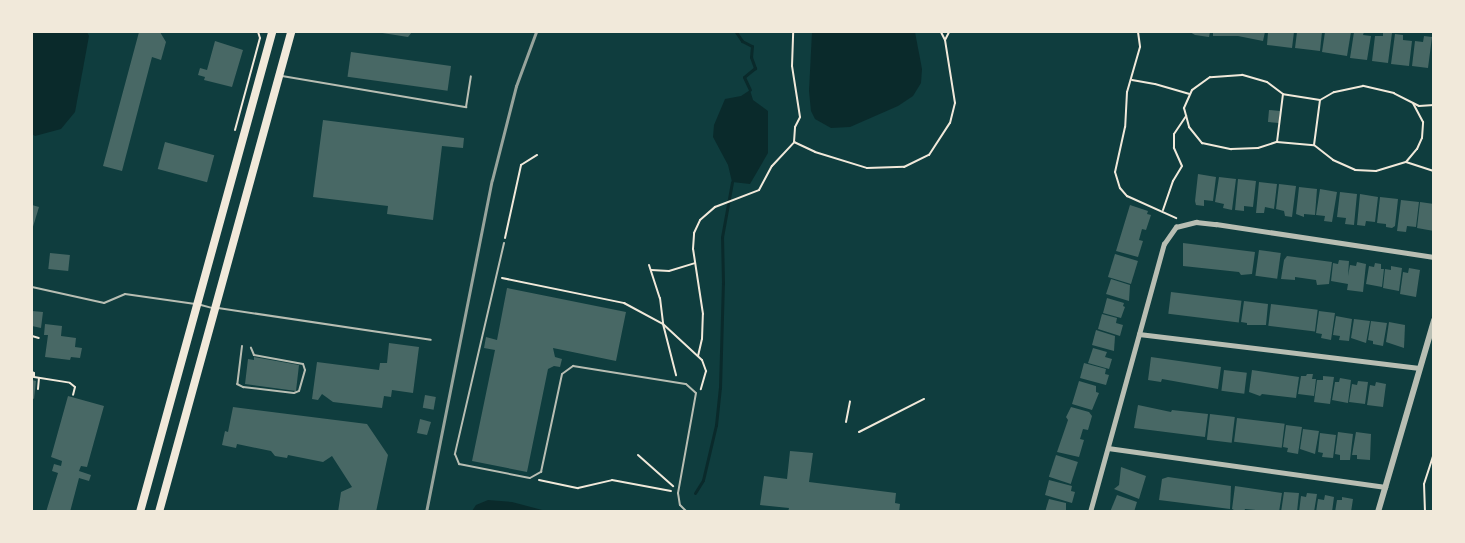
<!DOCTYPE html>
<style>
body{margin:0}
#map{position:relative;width:1465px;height:543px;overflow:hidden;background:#0f3d3e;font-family:Rubik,sans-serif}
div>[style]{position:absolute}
.water>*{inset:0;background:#0a2a2b}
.stream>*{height:3px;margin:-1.5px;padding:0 1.5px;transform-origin:1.5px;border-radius:1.5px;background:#0a2a2b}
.building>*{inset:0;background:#486865;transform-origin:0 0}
.path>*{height:2px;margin:-1px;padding:0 1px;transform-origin:1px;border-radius:1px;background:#f1e9da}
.service>*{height:2px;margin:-1px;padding:0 1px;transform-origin:1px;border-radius:1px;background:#b8beb3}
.minor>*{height:4.5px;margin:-2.25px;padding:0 2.25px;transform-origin:2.25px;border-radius:2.25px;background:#b8beb3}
.tertiary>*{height:6px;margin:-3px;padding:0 3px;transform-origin:3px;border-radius:3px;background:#b8beb3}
.primary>*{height:8px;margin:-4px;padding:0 4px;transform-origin:4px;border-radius:4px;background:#f1e9da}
.rail>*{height:3px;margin:-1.5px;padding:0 1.5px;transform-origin:1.5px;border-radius:1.5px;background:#97a49c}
span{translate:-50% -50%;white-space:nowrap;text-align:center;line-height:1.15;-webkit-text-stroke:5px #f1e9da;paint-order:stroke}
.frame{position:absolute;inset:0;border:33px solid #f1e9da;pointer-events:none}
</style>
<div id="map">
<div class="water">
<div style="clip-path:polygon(32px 32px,87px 32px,89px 36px,75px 112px,61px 129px,35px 136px,32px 134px)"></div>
<div style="clip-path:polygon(812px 32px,915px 32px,922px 69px,921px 83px,913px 96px,898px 106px,850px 127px,831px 128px,815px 119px,811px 111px,809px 91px)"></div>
<div style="clip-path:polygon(750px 90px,753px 100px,768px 111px,768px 153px,750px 184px,732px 182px,728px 165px,713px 137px,714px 125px,725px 99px,741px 96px)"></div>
<div style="clip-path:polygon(488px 500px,512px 502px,546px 511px,472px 511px,476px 505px)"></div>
</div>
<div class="stream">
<div style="left:736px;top:32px;width:11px;rotate:56deg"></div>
<div style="left:742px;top:41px;width:11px;rotate:27deg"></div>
<div style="left:752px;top:46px;width:11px;rotate:95deg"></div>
<div style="left:751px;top:57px;width:12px;rotate:70deg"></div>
<div style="left:755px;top:68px;width:14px;rotate:141deg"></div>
<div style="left:744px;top:77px;width:14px;rotate:65deg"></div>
<div style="left:695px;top:493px;width:15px;rotate:-58deg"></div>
<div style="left:703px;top:480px;width:57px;rotate:-76.7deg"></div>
<div style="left:716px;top:425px;width:37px;rotate:-84deg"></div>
<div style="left:720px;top:388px;width:105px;rotate:-88.4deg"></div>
<div style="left:723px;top:283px;width:46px;rotate:-91.2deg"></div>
<div style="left:722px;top:237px;width:56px;rotate:-79.7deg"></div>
</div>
<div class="building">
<div style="clip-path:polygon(139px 32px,160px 32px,166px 42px,161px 60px,152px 57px,122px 171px,103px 166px)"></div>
<div style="clip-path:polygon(376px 32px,412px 32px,408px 37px)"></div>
<div style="clip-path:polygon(1190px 32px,1210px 32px,1209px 37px,1195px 35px)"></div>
<div style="clip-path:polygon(1213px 32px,1265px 32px,1263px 41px,1238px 36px,1213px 36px)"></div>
<div style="clip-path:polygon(1268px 32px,1294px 32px,1292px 48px,1267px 45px)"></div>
<div style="clip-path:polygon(1297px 32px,1322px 32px,1320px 51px,1295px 48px)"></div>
<div style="clip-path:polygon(1325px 32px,1351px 32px,1347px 56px,1322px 52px)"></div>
<div style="clip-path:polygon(1354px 32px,1364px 32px,1363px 35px,1371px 36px,1367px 60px,1350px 58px)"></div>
<div style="clip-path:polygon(1383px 32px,1392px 33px,1388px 63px,1372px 61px,1375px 36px,1383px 36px)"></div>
<div style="clip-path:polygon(1395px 34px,1403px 35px,1403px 40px,1412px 41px,1409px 66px,1391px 64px)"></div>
<div style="clip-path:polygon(1424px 36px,1432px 37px,1428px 68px,1412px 66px,1415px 41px,1423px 42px)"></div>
<div style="clip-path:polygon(215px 41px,243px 50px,232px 87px,204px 80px,205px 77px,198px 75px,200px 68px,207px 70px)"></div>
<div style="left:351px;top:52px;width:101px;height:25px;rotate:8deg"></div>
<div style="left:1269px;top:110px;width:11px;height:12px;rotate:5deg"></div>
<div style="clip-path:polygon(323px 120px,464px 138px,463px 148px,442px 146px,433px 220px,387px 214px,388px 206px,313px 197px)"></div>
<div style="left:165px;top:142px;width:51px;height:28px;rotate:15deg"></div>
<div style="clip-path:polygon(1198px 174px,1216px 177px,1213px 201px,1204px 200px,1204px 206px,1196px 205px,1195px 201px)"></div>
<div style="clip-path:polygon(1219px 177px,1236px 179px,1232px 210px,1223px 208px,1224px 204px,1215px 202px)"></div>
<div style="clip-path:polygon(1238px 179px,1256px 181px,1253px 207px,1244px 206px,1244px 211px,1235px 210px)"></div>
<div style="clip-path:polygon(1259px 182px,1277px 184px,1274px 209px,1265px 207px,1264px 213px,1256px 213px)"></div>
<div style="clip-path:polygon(1279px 184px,1296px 186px,1292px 217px,1285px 216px,1284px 211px,1276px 209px)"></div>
<div style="clip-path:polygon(1299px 187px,1317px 189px,1315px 215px,1304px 214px,1304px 217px,1296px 214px)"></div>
<div style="clip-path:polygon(1320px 189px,1337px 192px,1332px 222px,1324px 221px,1325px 216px,1316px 215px)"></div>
<div style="clip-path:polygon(1340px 192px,1357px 194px,1354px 225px,1345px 224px,1346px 218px,1337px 217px)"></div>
<div style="clip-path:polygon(1360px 194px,1378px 197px,1375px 222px,1366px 221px,1365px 226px,1357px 225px)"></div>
<div style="clip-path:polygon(1380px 197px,1398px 199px,1395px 226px,1392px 228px,1386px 227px,1386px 224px,1377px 223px)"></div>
<div style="clip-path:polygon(1401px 200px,1419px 202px,1416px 227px,1407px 226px,1406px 232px,1397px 231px)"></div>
<div style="clip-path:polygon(1420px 202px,1434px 204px,1434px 231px,1417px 228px)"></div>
<div style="clip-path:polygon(32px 205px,39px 207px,32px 230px)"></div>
<div style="clip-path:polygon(1130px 205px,1148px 211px,1147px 214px,1151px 215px,1146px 230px,1142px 229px,1139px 240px,1143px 241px,1138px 257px,1116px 251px)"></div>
<div style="clip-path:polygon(1183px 243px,1255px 252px,1252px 274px,1241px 275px,1239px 272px,1183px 266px)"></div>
<div style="left:1259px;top:250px;width:22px;height:26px;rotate:8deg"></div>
<div style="left:50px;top:253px;width:20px;height:16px;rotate:6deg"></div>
<div style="left:1115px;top:254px;width:24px;height:24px;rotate:17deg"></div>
<div style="clip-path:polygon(1287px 256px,1332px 262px,1329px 284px,1317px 285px,1316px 280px,1295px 277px,1295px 280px,1281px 279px,1284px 260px)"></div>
<div style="clip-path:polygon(1339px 260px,1349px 261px,1348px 276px,1350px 265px,1356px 266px,1357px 262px,1366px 264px,1363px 292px,1347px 290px,1348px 284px,1331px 281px,1333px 263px,1338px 264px)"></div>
<div style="clip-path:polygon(1375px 263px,1381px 264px,1381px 269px,1384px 269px,1382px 287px,1366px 284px,1369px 266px,1374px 267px)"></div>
<div style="clip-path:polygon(1391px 266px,1402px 268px,1399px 291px,1383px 288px,1385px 269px,1391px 270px)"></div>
<div style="clip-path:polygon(1409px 268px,1420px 270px,1416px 297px,1400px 294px,1403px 272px,1408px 273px)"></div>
<div style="clip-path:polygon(1111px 279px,1130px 285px,1129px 301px,1106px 294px)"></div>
<div style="clip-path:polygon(507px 288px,626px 312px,616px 361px,553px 348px,555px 357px,562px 359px,560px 367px,554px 366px,548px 369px,527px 472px,472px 461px,495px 350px,484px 348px,486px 337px,497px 340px)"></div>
<div style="left:1171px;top:292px;width:71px;height:22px;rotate:7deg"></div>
<div style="clip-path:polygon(1107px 298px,1124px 303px,1123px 306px,1125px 307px,1121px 318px,1103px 313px)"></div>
<div style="clip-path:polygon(1244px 301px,1268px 304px,1266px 325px,1247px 325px,1247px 323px,1241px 322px)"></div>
<div style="left:1271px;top:304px;width:47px;height:22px;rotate:7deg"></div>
<div style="clip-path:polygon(32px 311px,43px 312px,41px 328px,32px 326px)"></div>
<div style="clip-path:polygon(1319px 311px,1335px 313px,1331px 340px,1321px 338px,1322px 334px,1316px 333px)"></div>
<div style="clip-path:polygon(1102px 314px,1117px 318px,1116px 323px,1123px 325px,1120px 336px,1098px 329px)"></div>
<div style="clip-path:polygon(1336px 316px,1352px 319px,1349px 341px,1339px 340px,1340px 336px,1333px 335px)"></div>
<div style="clip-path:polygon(1354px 319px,1370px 321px,1366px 343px,1351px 338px)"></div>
<div style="clip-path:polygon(1371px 321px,1387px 323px,1383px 346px,1373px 344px,1373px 341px,1368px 340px)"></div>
<div style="clip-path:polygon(1389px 322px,1405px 325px,1404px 348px,1386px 342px)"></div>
<div style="clip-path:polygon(45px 324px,62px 326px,61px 336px,76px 338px,75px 347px,82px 348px,80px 358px,71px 357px,70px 360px,45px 357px,48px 335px,44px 335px)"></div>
<div style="clip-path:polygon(1096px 330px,1115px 336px,1114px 351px,1092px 345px)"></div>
<div style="clip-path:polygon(389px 343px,419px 347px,413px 393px,392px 390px,391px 397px,384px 396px,382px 408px,333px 402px,322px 394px,318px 400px,312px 399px,317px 362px,379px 370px,380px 363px,387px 363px)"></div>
<div style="clip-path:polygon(1093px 348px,1107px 352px,1105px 357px,1112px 359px,1109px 369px,1088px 363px)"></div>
<div style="clip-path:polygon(254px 357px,299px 365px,296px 391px,245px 384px,248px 359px,254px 360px)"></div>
<div style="clip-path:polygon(1151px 357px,1221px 367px,1218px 389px,1162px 379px,1161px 382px,1148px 380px)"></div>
<div style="clip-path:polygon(1084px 363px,1106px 369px,1105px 374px,1109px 375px,1106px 385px,1080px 378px)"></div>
<div style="left:1224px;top:370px;width:23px;height:21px;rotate:7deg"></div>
<div style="clip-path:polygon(1252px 370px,1299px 377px,1296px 398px,1262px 394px,1260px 396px,1249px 392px)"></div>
<div style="clip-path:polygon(1307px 374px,1313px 374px,1312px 379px,1316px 379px,1314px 396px,1298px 394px,1301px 376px,1306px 376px)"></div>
<div style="clip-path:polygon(1323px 376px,1334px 377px,1330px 404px,1314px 402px,1317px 380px,1323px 380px)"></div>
<div style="clip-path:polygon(1340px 378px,1351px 380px,1348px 403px,1332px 400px,1335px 382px,1339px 382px)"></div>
<div style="clip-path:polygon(32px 380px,36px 381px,34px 399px,32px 398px)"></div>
<div style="clip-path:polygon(1079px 381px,1096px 386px,1096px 392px,1099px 393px,1092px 410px,1072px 404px)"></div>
<div style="clip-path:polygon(1358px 381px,1368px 382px,1365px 404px,1349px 402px,1352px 384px,1357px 385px)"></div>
<div style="clip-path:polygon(1376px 382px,1386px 384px,1383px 407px,1367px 405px,1370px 385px,1375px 386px)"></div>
<div style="left:425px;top:395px;width:11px;height:13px;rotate:10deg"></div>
<div style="clip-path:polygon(68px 396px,104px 406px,87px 467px,81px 466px,79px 471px,91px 475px,89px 481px,79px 478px,70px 512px,46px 512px,58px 473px,52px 471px,54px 464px,61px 466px,62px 461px,51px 457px)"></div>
<div style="clip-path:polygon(1138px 405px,1171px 412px,1172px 410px,1208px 414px,1205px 437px,1134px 428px)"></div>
<div style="clip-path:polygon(233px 407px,367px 424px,388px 455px,376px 512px,338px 512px,341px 492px,352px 487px,332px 456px,323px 462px,288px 455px,287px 458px,275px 456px,271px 451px,237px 444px,236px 448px,222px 445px,225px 431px,228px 432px)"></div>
<div style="clip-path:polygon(1071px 407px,1089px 412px,1092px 416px,1088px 430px,1083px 429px,1080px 439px,1084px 440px,1079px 457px,1057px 452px,1068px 420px,1066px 417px)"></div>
<div style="left:1210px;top:414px;width:25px;height:26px;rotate:7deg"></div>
<div style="left:1237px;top:418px;width:48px;height:24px;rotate:7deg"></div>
<div style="clip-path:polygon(420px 419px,431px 422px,427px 435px,417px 433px)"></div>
<div style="clip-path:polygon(1286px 425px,1302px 427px,1298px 454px,1287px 452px,1288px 448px,1283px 447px)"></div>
<div style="clip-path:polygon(1303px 429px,1319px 431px,1315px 454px,1300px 449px)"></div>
<div style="clip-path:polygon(1338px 432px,1353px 434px,1350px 460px,1340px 460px,1340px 455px,1335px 454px)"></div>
<div style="clip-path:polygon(1356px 432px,1371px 434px,1370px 460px,1357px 459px,1357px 455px,1352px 455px)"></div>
<div style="clip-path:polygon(1320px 433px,1336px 435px,1333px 458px,1322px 457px,1323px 453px,1318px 452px)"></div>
<div style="clip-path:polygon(790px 451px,813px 453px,809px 482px,896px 493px,895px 503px,900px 504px,899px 512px,788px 512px,789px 508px,760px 505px,764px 476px,787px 479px)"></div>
<div style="left:1056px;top:455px;width:23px;height:23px;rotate:18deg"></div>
<div style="clip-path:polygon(1121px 467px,1146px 476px,1139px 499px,1114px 489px,1119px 485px)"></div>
<div style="clip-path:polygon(1168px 477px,1231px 486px,1230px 509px,1159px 500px,1162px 479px)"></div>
<div style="clip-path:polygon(1049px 480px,1072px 486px,1071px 491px,1075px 492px,1072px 503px,1045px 495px)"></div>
<div style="clip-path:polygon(1235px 486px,1282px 493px,1279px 512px,1245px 509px,1244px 512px,1238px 512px,1232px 509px)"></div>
<div style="clip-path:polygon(1284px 492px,1299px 493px,1297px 512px,1281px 512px)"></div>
<div style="clip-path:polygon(1307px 493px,1317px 494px,1314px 512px,1299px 512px,1301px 496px,1306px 497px)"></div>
<div style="clip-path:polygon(1117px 495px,1137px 502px,1134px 512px,1110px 512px)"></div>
<div style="clip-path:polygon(1325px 495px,1334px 497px,1332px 512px,1316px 512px,1318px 499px,1324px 500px)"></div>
<div style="clip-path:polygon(1342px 497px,1353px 499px,1351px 512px,1335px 512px,1337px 500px,1342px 500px)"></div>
<div style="clip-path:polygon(1049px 499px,1066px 503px,1066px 512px,1045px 512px)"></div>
</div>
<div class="path">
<div style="left:1138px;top:32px;width:15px;rotate:82deg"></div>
<div style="left:1140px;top:47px;width:47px;rotate:106.1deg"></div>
<div style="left:1127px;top:92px;width:35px;rotate:93deg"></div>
<div style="left:1125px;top:127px;width:46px;rotate:102.5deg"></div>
<div style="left:1115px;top:172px;width:17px;rotate:73deg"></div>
<div style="left:1120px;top:188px;width:11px;rotate:49deg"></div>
<div style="left:1127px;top:196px;width:54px;rotate:24.2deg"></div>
<div style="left:945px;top:40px;width:9px;rotate:-63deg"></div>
<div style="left:1132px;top:80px;width:23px;rotate:10deg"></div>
<div style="left:1155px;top:84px;width:36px;rotate:16deg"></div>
<div style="left:1434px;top:105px;width:15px;rotate:176deg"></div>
<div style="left:1419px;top:106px;width:28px;rotate:-153deg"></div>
<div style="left:1394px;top:93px;width:32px;rotate:-167deg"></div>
<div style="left:1363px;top:86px;width:30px;rotate:168deg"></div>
<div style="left:1334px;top:92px;width:16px;rotate:150deg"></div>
<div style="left:1320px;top:100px;width:37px;rotate:-171deg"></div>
<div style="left:1283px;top:94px;width:20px;rotate:-143deg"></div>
<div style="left:1267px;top:82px;width:26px;rotate:-164deg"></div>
<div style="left:1242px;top:75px;width:32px;rotate:176deg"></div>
<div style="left:1210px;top:77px;width:22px;rotate:144deg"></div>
<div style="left:1192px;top:90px;width:20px;rotate:114deg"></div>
<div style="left:1184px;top:108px;width:20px;rotate:75deg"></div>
<div style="left:1189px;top:127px;width:21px;rotate:51deg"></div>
<div style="left:1202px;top:143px;width:30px;rotate:12deg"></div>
<div style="left:1231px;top:149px;width:27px;rotate:-2deg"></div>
<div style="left:1258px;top:148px;width:20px;rotate:-18deg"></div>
<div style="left:1277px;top:142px;width:37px;rotate:5deg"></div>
<div style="left:1314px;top:145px;width:24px;rotate:38deg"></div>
<div style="left:1333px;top:160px;width:24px;rotate:24deg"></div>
<div style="left:1355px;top:170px;width:21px;rotate:3deg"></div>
<div style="left:1376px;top:171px;width:31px;rotate:-17deg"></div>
<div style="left:1406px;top:162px;width:29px;rotate:18deg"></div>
<div style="left:235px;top:130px;width:95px;rotate:-74.8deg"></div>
<div style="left:260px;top:38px;width:6px;rotate:-108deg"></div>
<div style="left:794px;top:142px;width:23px;rotate:25deg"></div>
<div style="left:815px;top:152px;width:54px;rotate:17.1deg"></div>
<div style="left:867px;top:168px;width:37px;rotate:-2deg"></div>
<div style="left:904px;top:167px;width:28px;rotate:-26deg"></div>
<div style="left:929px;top:155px;width:38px;rotate:-57deg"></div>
<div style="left:950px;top:123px;width:21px;rotate:-76deg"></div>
<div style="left:955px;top:103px;width:64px;rotate:-99deg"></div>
<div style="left:945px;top:40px;width:9px;rotate:-117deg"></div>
<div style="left:1277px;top:142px;width:48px;rotate:-82.9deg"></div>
<div style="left:1314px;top:145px;width:45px;rotate:-82.4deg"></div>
<div style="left:1406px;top:162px;width:17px;rotate:-50deg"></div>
<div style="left:1417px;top:149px;width:12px;rotate:-66deg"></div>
<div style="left:1422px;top:138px;width:16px;rotate:-86deg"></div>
<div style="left:1423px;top:122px;width:21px;rotate:-118deg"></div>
<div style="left:1163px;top:210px;width:31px;rotate:-71deg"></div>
<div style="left:1173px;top:181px;width:17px;rotate:-59deg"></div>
<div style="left:1182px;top:166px;width:20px;rotate:-114deg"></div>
<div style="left:1174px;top:148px;width:14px;rotate:-90deg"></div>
<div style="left:1174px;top:134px;width:22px;rotate:-56deg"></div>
<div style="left:505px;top:238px;width:75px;rotate:-77.6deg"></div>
<div style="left:521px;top:165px;width:19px;rotate:-32deg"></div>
<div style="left:649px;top:265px;width:35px;rotate:72deg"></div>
<div style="left:660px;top:298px;width:26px;rotate:83deg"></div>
<div style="left:663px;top:324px;width:53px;rotate:75.7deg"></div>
<div style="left:651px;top:270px;width:18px;rotate:3deg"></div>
<div style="left:669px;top:271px;width:27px;rotate:-17deg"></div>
<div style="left:502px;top:278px;width:125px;rotate:11.6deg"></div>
<div style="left:624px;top:303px;width:44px;rotate:28.3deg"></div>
<div style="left:663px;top:324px;width:53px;rotate:42.7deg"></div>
<div style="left:702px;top:360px;width:12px;rotate:70deg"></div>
<div style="left:706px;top:371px;width:19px;rotate:106deg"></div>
<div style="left:32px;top:336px;width:7px;rotate:16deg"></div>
<div style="left:698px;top:356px;width:17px;rotate:-77deg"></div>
<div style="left:702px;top:339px;width:25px;rotate:-88deg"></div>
<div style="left:703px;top:314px;width:66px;rotate:-98.7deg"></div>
<div style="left:693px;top:249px;width:16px;rotate:-86deg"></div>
<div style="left:694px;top:233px;width:14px;rotate:-65deg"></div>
<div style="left:700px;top:220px;width:20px;rotate:-41deg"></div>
<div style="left:715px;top:207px;width:47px;rotate:-21.1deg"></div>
<div style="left:759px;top:190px;width:27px;rotate:-62deg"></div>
<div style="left:772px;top:166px;width:33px;rotate:-47deg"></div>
<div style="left:794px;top:142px;width:15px;rotate:-86deg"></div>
<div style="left:795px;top:127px;width:11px;rotate:-63deg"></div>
<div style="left:800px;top:117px;width:52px;rotate:-98.9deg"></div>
<div style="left:792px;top:66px;width:34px;rotate:-88deg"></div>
<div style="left:32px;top:372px;width:2px;rotate:27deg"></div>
<div style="left:34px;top:373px;width:4px;rotate:90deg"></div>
<div style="left:34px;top:377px;width:36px;rotate:9deg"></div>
<div style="left:70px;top:383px;width:6px;rotate:39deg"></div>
<div style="left:75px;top:387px;width:8px;rotate:104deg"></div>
<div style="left:38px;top:389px;width:11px;rotate:-85deg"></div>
<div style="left:846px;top:422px;width:21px;rotate:-79deg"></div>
<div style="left:859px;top:432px;width:73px;rotate:-26.9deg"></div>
<div style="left:638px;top:455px;width:47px;rotate:41.5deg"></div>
<div style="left:539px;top:480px;width:40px;rotate:12deg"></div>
<div style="left:578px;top:488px;width:35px;rotate:-13deg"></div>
<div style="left:612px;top:480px;width:60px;rotate:10.6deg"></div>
<div style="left:1425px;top:512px;width:28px;rotate:-92deg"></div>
<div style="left:1424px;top:484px;width:32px;rotate:-72deg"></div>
</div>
<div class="service">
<div style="left:282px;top:76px;width:187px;rotate:9.6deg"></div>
<div style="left:466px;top:107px;width:31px;rotate:-81deg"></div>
<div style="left:504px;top:243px;width:217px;rotate:103.1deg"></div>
<div style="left:455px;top:454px;width:11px;rotate:68deg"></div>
<div style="left:459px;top:464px;width:72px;rotate:11.2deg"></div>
<div style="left:530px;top:478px;width:13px;rotate:-29deg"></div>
<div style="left:541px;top:472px;width:100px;rotate:-77.9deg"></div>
<div style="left:562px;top:374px;width:14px;rotate:-36deg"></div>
<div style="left:573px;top:366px;width:114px;rotate:9.1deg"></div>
<div style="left:686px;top:384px;width:13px;rotate:42deg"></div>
<div style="left:696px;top:393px;width:102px;rotate:100.2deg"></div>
<div style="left:678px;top:493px;width:12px;rotate:81deg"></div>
<div style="left:680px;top:505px;width:10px;rotate:45deg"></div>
<div style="left:32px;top:287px;width:74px;rotate:12.5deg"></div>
<div style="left:104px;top:303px;width:23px;rotate:-23deg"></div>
<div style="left:125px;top:294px;width:71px;rotate:8.1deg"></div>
<div style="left:201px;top:305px;width:11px;rotate:15deg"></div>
<div style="left:218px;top:308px;width:215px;rotate:8.5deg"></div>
<div style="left:242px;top:346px;width:38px;rotate:97deg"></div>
<div style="left:237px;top:384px;width:7px;rotate:27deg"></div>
<div style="left:243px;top:387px;width:51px;rotate:6.7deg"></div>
<div style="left:294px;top:393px;width:5px;rotate:-22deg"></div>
<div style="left:299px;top:391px;width:22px;rotate:-74deg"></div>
<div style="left:305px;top:370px;width:6px;rotate:-108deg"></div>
<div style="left:303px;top:364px;width:50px;rotate:-169.6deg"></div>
<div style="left:254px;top:355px;width:8px;rotate:-113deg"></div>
</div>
<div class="minor">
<div style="left:1139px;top:334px;width:282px;rotate:6.9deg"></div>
<div style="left:1108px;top:448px;width:280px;rotate:8deg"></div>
<div style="left:1090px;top:512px;width:278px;rotate:-74.6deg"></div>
<div style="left:1164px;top:244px;width:21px;rotate:-55deg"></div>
<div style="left:1176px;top:227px;width:21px;rotate:-14deg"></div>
<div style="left:1196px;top:222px;width:20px;rotate:6deg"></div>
<div style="left:1216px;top:224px;width:220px;rotate:8.6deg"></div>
</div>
<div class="tertiary">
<div style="left:1378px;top:512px;width:200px;rotate:-73.7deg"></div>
</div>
<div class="primary">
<div style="left:140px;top:512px;width:498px;rotate:-74.6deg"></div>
<div style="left:159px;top:512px;width:498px;rotate:-74.6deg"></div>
</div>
<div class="rail">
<div style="left:426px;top:512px;width:338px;rotate:-78.8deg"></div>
<div style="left:492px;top:180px;width:97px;rotate:-75.7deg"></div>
<div style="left:516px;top:86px;width:58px;rotate:-69.7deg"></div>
</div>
<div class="frame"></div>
</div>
